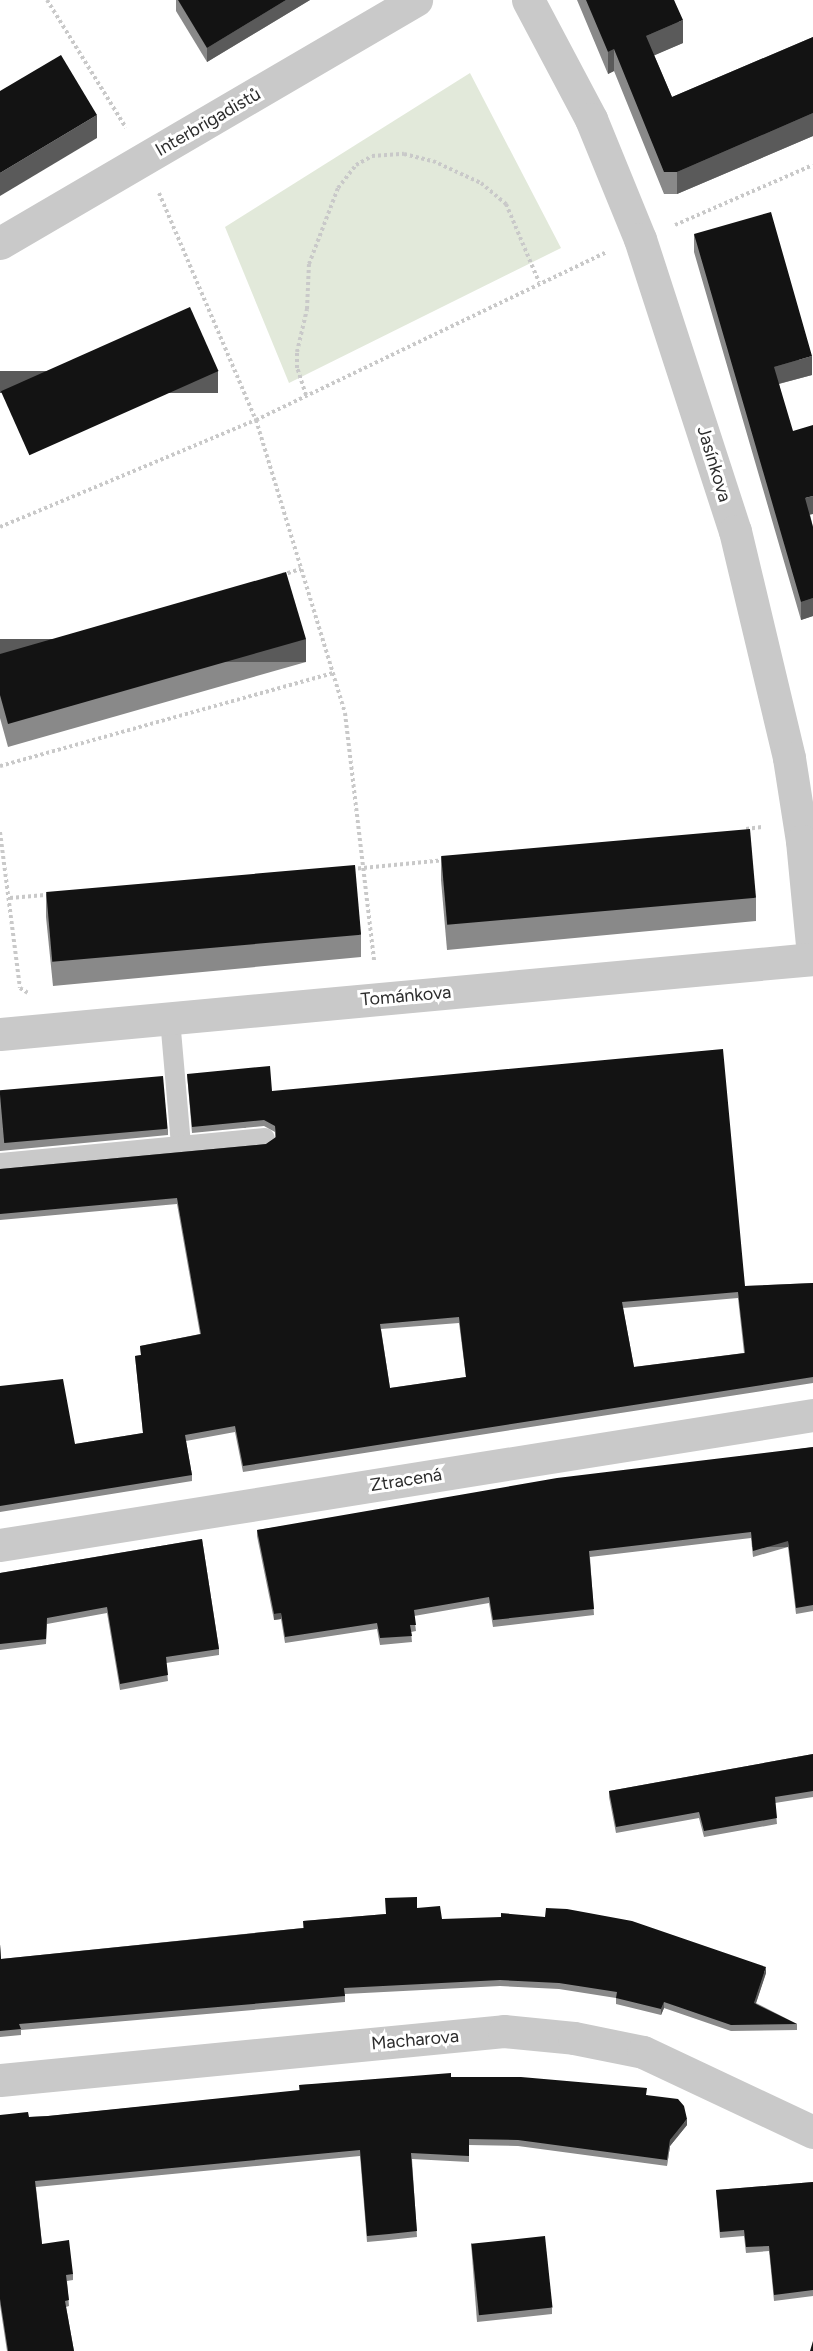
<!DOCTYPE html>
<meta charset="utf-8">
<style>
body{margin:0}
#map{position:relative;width:813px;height:2351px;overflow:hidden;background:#fff;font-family:Figtree,sans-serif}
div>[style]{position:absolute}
.green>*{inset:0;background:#e2e9da}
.path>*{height:4px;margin-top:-2px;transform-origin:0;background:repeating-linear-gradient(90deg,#c9c9c9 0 3px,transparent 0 6px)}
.service>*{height:20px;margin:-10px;padding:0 10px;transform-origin:10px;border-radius:10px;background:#c9c9c9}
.minor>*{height:33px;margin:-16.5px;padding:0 16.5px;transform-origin:16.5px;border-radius:16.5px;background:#c9c9c9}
.wall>*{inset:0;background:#898989}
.shaded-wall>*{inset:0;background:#5a5a5a;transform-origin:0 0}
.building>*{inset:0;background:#131313;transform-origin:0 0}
span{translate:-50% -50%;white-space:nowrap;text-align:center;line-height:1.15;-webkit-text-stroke:6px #fff;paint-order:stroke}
.street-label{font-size:18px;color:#2c2c2c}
</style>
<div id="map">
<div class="green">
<div style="clip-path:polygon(470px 73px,561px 248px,289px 383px,225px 227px)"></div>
</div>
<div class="path">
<div style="left:47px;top:0;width:150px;rotate:58.3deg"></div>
<div style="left:159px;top:193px;width:247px;rotate:66.9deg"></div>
<div style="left:256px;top:420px;width:306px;rotate:73.1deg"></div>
<div style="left:345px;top:713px;width:250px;rotate:83.3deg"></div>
<div style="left:675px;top:225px;width:150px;rotate:-23.5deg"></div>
<div style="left:306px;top:395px;width:28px;rotate:-108deg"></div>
<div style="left:297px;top:368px;width:16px;rotate:-90deg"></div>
<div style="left:297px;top:352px;width:44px;rotate:-76.9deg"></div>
<div style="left:307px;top:309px;width:45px;rotate:-87.5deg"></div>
<div style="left:309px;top:264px;width:81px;rotate:-69.1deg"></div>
<div style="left:338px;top:188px;width:29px;rotate:-52deg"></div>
<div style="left:356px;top:165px;width:18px;rotate:-29deg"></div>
<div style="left:372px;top:156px;width:32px;rotate:-4deg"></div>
<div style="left:404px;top:154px;width:30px;rotate:14deg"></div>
<div style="left:433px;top:161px;width:53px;rotate:24.6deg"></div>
<div style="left:481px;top:183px;width:33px;rotate:40deg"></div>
<div style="left:506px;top:204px;width:85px;rotate:67.1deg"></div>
<div style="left:0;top:527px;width:277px;rotate:-22.7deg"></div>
<div style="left:256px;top:420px;width:388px;rotate:-25.6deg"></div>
<div style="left:282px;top:575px;width:20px;rotate:-18deg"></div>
<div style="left:0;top:766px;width:346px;rotate:-15.6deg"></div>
<div style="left:746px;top:829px;width:16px;rotate:-7deg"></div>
<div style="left:0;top:832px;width:157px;rotate:82.7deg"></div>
<div style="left:20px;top:988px;width:9px;rotate:32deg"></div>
<div style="left:352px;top:869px;width:94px;rotate:-5.5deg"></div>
<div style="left:10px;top:898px;width:38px;rotate:-5deg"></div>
</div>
<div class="service">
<div style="left:170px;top:1019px;width:127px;rotate:85deg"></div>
<div style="left:0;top:1163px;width:266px;rotate:-5.4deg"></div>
</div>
<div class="minor">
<div style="left:528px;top:0;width:135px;rotate:62.1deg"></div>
<div style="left:591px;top:119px;width:130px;rotate:67.8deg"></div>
<div style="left:640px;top:239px;width:307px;rotate:72deg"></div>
<div style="left:735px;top:531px;width:233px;rotate:76.6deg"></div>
<div style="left:789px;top:758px;width:84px;rotate:81.1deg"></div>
<div style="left:802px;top:841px;width:115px;rotate:84.5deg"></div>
<div style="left:0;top:243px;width:482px;rotate:-30.3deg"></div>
<div style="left:0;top:1034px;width:816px;rotate:-5.27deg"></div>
<div style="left:0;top:1545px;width:823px;rotate:-9.08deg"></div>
<div style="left:0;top:2080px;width:506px;rotate:-5.55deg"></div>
<div style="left:504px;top:2031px;width:70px;rotate:5.7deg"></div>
<div style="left:574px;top:2038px;width:70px;rotate:11.5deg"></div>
<div style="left:643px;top:2052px;width:188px;rotate:25.2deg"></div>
</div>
<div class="wall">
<div style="clip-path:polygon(176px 0,310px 0,207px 62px,176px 11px)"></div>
<div style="clip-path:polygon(577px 0,674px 0,683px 43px,654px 55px,672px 97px,813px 37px,813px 136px,677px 194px,664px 194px,614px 71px,608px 74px)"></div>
<div style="clip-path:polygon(694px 234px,812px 375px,779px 384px,813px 527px,813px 616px,801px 620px,694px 252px)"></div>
<div style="clip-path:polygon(0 654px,306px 662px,8px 747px,0 718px)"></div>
<div style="clip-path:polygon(441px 857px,756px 898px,756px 921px,447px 950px,441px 880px)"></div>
<div style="clip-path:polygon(46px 894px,361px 935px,361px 957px,53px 986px,46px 917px)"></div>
<div style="clip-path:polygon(evenodd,187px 1074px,272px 1091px,745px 1286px,813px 1283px,813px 1383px,243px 1472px,235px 1432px,186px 1441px,192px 1475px,192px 1481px,0 1512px,0 1386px,75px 1444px,143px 1433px,135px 1356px,141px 1355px,140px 1346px,200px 1334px,177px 1204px,0 1220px,0 1169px,266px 1144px,275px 1138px,275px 1132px,264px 1126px,192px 1133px,187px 1074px,738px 1298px,744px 1353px,634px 1367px,623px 1308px,738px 1298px,187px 1074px,459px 1323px,466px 1377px,390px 1388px,381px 1329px,459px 1323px)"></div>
<div style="clip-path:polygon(0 1091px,168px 1129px,168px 1135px,0 1151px)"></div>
<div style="clip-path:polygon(813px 1447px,813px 1611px,796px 1614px,788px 1547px,753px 1557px,751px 1538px,590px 1557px,594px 1615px,493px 1627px,489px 1603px,414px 1616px,416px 1631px,411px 1632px,412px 1642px,380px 1645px,377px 1629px,285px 1643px,281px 1619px,274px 1620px,257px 1536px,257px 1530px)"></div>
<div style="clip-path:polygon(202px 1539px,219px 1649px,219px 1655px,166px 1663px,168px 1681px,120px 1690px,107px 1613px,47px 1624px,46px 1644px,0 1650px,0 1573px)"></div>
<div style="clip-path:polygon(813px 1754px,813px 1797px,775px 1803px,777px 1824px,704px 1837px,699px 1818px,616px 1833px,609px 1797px,609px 1791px)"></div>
<div style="clip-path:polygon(417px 1908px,442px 1919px,766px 1973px,756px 2003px,797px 2024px,797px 2030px,731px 2031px,664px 2008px,661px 2015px,616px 2004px,616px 1998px,559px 1989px,500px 1986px,345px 1994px,345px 2002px,21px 2030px,21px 2035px,0 2037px,0 1944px,1px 1959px,303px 1928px,303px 1921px,386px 1914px)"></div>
<div style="clip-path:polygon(451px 2077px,647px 2095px,687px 2125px,670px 2146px,667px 2166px,518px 2146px,469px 2145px,469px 2162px,412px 2159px,417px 2237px,389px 2240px,367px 2242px,360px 2156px,36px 2187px,42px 2244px,73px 2274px,73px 2280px,67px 2281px,69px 2306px,66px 2307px,74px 2351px,7px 2351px,0 2305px,0 2115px,29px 2117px,48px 2116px,299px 2091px,299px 2085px)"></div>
<div style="clip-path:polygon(813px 2182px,813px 2296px,774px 2301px,769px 2251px,746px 2253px,744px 2236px,720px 2238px,716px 2190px)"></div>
<div style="clip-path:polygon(471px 2243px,552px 2308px,552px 2314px,477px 2322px)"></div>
</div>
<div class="shaded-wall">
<div style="clip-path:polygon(286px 0,310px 0,207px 62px,207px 48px)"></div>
<div style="clip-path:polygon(683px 20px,683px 43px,646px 59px,646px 36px)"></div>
<div style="clip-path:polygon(614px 49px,614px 71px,608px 74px,608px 52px)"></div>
<div style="clip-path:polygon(813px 113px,813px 136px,677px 194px,677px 172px)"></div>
<div style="clip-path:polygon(97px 115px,97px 138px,0 196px,0 173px)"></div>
<div style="clip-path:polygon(812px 356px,812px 375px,774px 385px,774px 367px)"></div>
<div style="left:218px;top:371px;width:22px;height:238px;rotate:90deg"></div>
<div style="clip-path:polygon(813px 496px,813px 514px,805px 516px,805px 498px)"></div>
<div style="clip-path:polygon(813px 598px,813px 616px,801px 620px,801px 602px)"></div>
<div style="left:306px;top:639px;width:23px;height:310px;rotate:90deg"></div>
<div style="left:788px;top:1541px;width:6px;height:36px;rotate:90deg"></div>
<div style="clip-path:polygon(281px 1613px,281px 1619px,274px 1620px,274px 1614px)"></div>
<div style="clip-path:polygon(766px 1967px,766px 1973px,754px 2009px,754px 2003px)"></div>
<div style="clip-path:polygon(664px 2002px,664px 2008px,661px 2015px,661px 2009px)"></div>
<div style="clip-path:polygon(687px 2119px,687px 2125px,670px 2146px,667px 2166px,670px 2140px)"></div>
</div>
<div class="building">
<div style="clip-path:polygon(178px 0,286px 0,207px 48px)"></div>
<div style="clip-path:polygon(586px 0,674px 0,683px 20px,646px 36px,672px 97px,813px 37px,813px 113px,677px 172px,664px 172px,614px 49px,608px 52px)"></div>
<div style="clip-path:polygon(61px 55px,97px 115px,0 173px,0 91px)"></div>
<div style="clip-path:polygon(771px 212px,812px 356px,774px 367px,793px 431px,813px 425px,813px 496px,805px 498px,813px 527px,813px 598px,801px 602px,694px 234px)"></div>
<div style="left:190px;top:307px;width:70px;height:207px;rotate:66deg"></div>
<div style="clip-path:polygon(286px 572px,306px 639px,8px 724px,0 695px,0 654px)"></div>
<div style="left:750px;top:829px;width:69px;height:310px;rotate:85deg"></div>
<div style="left:355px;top:865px;width:70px;height:310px;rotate:85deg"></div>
<div style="clip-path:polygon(evenodd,723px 1049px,745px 1286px,813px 1283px,813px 1377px,243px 1466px,235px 1426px,185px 1435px,192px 1475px,0 1506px,0 1386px,63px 1379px,75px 1444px,143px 1433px,135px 1356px,141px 1355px,140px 1346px,201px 1334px,177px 1198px,0 1214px,0 1169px,266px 1144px,276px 1137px,275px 1126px,264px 1120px,192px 1127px,187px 1074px,270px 1066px,272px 1091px,723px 1049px,738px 1292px,745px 1353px,634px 1367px,622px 1302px,738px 1292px,723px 1049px,459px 1317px,466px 1377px,390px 1388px,380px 1324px,459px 1317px)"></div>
<div style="left:163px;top:1076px;width:53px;height:164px;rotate:85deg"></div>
<div style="clip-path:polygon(813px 1447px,813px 1605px,796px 1608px,788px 1541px,753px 1551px,751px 1532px,589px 1551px,594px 1609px,493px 1620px,489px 1597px,414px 1610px,416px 1625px,410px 1625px,412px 1636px,380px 1638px,377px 1623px,285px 1637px,281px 1613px,274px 1614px,257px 1530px,557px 1478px)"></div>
<div style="clip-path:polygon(202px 1539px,219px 1649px,166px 1657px,168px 1675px,120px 1684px,107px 1607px,47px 1618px,46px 1639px,0 1644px,0 1573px)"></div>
<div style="clip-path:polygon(813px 1754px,813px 1791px,775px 1797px,777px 1818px,704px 1831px,699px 1812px,616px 1827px,609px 1791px)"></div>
<div style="clip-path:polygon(417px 1897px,417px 1908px,440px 1906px,442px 1919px,501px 1917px,501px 1913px,545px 1917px,546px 1908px,567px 1909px,632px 1921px,766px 1967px,754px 2003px,797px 2024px,731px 2025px,664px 2002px,661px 2009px,616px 1998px,617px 1992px,559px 1983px,500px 1980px,344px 1988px,345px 1996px,19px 2024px,21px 2029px,0 2031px,0 1944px,1px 1959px,304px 1928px,303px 1921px,386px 1914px,385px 1898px)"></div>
<div style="clip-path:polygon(451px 2073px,451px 2077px,521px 2077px,647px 2088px,646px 2095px,678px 2099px,684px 2106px,687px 2119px,670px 2140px,667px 2160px,518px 2140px,469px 2139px,469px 2156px,411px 2153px,417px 2231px,389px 2234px,367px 2236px,360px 2150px,35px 2181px,42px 2244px,69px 2240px,73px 2274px,66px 2275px,69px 2300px,65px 2301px,74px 2351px,8px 2351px,0 2299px,0 2115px,28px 2112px,29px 2117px,48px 2116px,300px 2090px,299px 2085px)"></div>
<div style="clip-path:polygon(813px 2182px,813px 2290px,774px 2295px,769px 2246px,746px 2247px,744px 2230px,720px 2232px,716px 2190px)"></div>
<div style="left:545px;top:2236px;width:72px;height:74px;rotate:84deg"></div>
<div style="clip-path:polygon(813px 2341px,813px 2351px,810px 2351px)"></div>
</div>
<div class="street-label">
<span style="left:208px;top:122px;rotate:-30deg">Interbrigadistů</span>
<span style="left:714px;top:464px;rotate:73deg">Jasínkova</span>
<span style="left:406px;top:996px;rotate:-5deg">Tománkova</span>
<span style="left:406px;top:1480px;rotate:-9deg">Ztracená</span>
<span style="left:415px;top:2040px;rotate:-5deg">Macharova</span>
</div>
</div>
